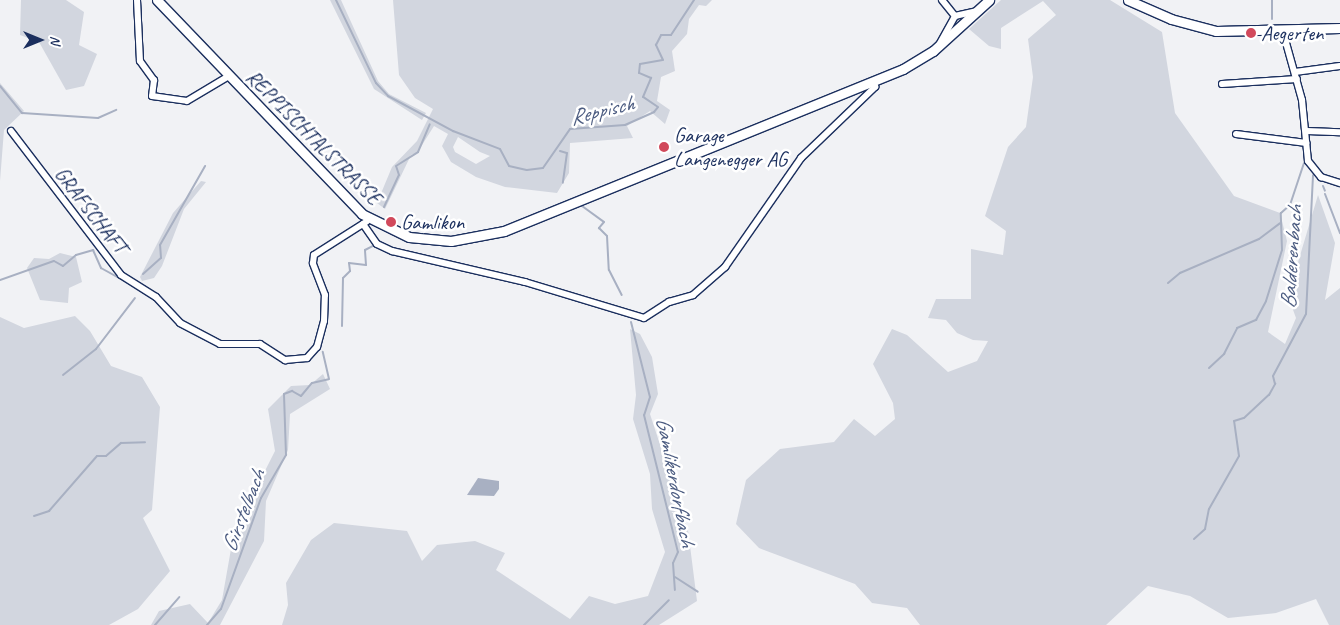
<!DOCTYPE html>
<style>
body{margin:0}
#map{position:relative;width:1340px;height:625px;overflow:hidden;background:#f1f2f5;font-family:Caveat,sans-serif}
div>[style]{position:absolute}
.green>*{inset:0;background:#d2d6df}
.water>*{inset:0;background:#a8b0c2}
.stream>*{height:2px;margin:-1px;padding:0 1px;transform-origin:1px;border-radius:1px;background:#a8b0c2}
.roads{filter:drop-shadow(1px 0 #1b2f5e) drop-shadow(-1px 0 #1b2f5e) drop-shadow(0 1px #1b2f5e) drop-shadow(0 -1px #1b2f5e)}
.street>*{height:6px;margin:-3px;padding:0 3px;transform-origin:3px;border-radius:3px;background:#fff}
.secondary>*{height:9px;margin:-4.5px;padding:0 4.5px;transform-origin:4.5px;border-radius:4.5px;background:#fff}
.dots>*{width:14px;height:14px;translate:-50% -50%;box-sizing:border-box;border:2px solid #fff;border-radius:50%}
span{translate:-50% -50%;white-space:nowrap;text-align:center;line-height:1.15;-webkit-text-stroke:5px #fff;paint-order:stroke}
.poi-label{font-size:21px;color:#1b2f5e}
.left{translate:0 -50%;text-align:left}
.street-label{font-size:21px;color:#1b2f5e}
.water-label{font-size:22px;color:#4c5c81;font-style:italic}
.north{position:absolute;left:15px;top:15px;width:50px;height:50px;-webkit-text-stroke:4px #fff;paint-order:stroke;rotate:90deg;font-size:14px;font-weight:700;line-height:20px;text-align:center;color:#1b2f5e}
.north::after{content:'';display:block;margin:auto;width:18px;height:22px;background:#1b2f5e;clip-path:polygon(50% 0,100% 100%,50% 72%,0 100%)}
</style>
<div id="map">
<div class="green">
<div style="clip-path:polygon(21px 0,66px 0,84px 12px,79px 45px,97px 54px,84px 86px,66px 90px,39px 42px,20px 35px)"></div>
<div style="clip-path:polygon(330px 0,341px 0,378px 81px,389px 94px,426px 113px,422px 120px,374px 89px)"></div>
<div style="clip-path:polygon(evenodd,393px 0,712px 0,706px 6px,699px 5px,689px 19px,687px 34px,672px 51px,675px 71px,661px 77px,657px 101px,670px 110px,665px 124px,650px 111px,627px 126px,633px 138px,570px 143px,569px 173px,557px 193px,505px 187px,476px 177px,451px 162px,442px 146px,448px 134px,434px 126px,417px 153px,411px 155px,385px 209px,377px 203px,392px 167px,417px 141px,433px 109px,415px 98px,399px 75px,393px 0,458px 137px,480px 152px,490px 156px,476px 164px,455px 152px,453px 147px,458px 137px)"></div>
<div style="clip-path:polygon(1110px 0,1162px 32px,1175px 113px,1234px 196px,1280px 213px,1287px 241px,1268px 332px,1285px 344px,1296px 318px,1288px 296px,1318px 195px,1335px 243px,1325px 300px,1340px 288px,1340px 625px,1329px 625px,1316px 599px,1276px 613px,1228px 618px,1190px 596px,1148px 586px,1106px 625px,920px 625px,907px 608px,872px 603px,855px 584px,759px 548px,736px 524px,746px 480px,780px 449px,834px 442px,854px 419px,875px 436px,895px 419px,893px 403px,873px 364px,892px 329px,907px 335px,948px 372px,977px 361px,988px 341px,973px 340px,957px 333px,946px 320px,928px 318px,936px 299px,971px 299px,971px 249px,1003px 255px,1006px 231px,985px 216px,1008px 147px,1026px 127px,1033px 77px,1028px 39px,1056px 15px,1043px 1px,1001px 28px,1001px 49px,989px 46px,969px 29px,1001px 0)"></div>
<div style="clip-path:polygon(0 83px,24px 111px,4px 130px,0 181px)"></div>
<div style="clip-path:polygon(201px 181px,206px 182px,184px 209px,162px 266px,154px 278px,142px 281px,140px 277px,173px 213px)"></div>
<div style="clip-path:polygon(60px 253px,76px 257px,82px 282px,69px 288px,68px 303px,40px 300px,27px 268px,34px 258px,49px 259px)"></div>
<div style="clip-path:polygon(75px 316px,90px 331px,111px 366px,142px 377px,160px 407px,152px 510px,143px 518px,170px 571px,138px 609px,109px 625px,0 625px,0 317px,24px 328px)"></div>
<div style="clip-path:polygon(630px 329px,640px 334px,652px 357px,658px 394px,650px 414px,688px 530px,697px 601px,659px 625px,282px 625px,288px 605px,286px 583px,311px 540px,334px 523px,407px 531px,422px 561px,437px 545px,475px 541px,505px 553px,496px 570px,570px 619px,589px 596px,615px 604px,648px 596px,665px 552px,652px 509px,650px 474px,633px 419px,636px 395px)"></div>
<div style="clip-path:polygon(323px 374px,330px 389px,290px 414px,288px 450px,266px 501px,264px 541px,220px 625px,151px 625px,159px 611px,190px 604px,208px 623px,222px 600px,234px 532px,275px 451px,268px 409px,291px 386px,310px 385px)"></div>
</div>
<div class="water">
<div style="clip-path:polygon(478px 478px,499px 481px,499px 489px,494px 496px,467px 495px)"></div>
</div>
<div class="stream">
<div style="left:336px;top:0;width:92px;rotate:64.3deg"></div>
<div style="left:376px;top:83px;width:18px;rotate:47deg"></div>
<div style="left:388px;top:96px;width:74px;rotate:28.3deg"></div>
<div style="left:453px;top:131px;width:50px;rotate:21deg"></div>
<div style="left:500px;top:149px;width:19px;rotate:62deg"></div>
<div style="left:509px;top:166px;width:18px;rotate:13deg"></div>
<div style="left:527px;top:170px;width:16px;rotate:-7deg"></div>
<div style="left:543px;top:168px;width:47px;rotate:-55.3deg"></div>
<div style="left:570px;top:129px;width:55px;rotate:-4.2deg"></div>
<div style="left:625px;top:125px;width:32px;rotate:-24deg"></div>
<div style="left:654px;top:112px;width:6px;rotate:-51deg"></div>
<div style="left:658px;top:107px;width:18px;rotate:-146deg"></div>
<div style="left:643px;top:97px;width:21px;rotate:-67deg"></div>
<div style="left:651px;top:78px;width:13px;rotate:-157deg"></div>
<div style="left:639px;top:73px;width:9px;rotate:-84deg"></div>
<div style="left:640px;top:64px;width:23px;rotate:-10deg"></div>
<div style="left:663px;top:60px;width:17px;rotate:-115deg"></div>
<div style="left:656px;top:45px;width:11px;rotate:-63deg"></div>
<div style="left:661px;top:35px;width:10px"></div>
<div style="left:671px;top:35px;width:42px;rotate:-56.7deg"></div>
<div style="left:1272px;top:19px;width:19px;rotate:-90deg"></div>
<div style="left:0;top:86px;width:35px;rotate:51deg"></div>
<div style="left:22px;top:113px;width:76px;rotate:3.8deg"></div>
<div style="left:98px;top:118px;width:20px;rotate:-24deg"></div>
<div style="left:560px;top:151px;width:7px;rotate:16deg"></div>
<div style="left:567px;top:153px;width:30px;rotate:98deg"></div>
<div style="left:1323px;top:186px;width:5px;rotate:68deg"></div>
<div style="left:1325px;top:194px;width:42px;rotate:69deg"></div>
<div style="left:582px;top:206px;width:27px;rotate:36deg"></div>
<div style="left:604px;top:222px;width:8px;rotate:130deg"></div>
<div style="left:599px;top:228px;width:11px;rotate:45deg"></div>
<div style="left:607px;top:236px;width:34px;rotate:87deg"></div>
<div style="left:609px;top:270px;width:28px;rotate:63deg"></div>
<div style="left:384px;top:207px;width:35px;rotate:-65deg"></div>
<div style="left:399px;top:175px;width:9px;rotate:-108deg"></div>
<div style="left:396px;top:166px;width:26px;rotate:-32deg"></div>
<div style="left:418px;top:152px;width:30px;rotate:-67deg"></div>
<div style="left:143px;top:274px;width:24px;rotate:-42deg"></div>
<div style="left:161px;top:258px;width:13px;rotate:-94deg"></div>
<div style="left:160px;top:245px;width:91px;rotate:-60.3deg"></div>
<div style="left:0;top:280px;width:57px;rotate:-19.4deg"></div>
<div style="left:54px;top:261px;width:10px;rotate:29deg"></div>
<div style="left:63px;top:266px;width:17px;rotate:-40deg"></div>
<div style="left:76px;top:255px;width:18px;rotate:-16deg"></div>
<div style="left:93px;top:250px;width:20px;rotate:66deg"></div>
<div style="left:101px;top:268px;width:37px;rotate:29deg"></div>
<div style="left:1168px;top:283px;width:16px;rotate:-40deg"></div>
<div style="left:1180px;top:273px;width:86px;rotate:-23.3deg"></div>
<div style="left:1259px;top:239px;width:26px;rotate:-37deg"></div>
<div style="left:631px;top:322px;width:77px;rotate:75.8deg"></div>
<div style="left:650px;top:397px;width:19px;rotate:108deg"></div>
<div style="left:644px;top:415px;width:141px;rotate:76.1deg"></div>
<div style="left:678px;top:552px;width:12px;rotate:114deg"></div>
<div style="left:673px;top:563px;width:27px;rotate:86deg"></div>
<div style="left:342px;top:326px;width:48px;rotate:-88.8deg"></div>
<div style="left:343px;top:278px;width:10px;rotate:-45deg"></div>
<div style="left:350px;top:271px;width:8px;rotate:-97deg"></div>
<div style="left:349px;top:263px;width:17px;rotate:7deg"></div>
<div style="left:366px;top:265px;width:15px;rotate:-94deg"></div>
<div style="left:365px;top:250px;width:9px;rotate:-27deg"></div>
<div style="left:1209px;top:368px;width:21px;rotate:-43deg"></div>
<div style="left:1224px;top:354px;width:29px;rotate:-63deg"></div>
<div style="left:1237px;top:328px;width:21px;rotate:-23deg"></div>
<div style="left:1256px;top:320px;width:21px;rotate:-62deg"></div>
<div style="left:1266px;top:301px;width:53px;rotate:-72.6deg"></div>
<div style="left:1282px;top:250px;width:37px;rotate:-92deg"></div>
<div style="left:1281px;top:213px;width:12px;rotate:-42deg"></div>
<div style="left:1290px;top:205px;width:44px;rotate:-71.6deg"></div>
<div style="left:63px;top:375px;width:42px;rotate:-38.2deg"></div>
<div style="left:96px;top:349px;width:64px;rotate:-52.6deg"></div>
<div style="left:34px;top:516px;width:16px;rotate:-18deg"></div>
<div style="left:49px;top:511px;width:73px;rotate:-48.9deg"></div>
<div style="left:97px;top:456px;width:9px"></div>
<div style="left:106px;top:456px;width:20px;rotate:-41deg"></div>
<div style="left:121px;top:443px;width:24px;rotate:-2deg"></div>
<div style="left:1194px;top:539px;width:15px;rotate:-42deg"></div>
<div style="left:1205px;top:529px;width:20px;rotate:-79deg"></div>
<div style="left:1209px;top:509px;width:61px;rotate:-60.5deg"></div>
<div style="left:1239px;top:456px;width:35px;rotate:-98deg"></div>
<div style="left:1234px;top:421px;width:10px;rotate:-17deg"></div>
<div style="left:1244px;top:418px;width:34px;rotate:-43deg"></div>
<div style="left:1269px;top:395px;width:13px;rotate:-61deg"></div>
<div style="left:1275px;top:384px;width:8px;rotate:-104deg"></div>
<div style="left:1273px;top:376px;width:70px;rotate:-62deg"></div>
<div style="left:1306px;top:314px;width:139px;rotate:-87.1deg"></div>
<div style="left:675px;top:577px;width:27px;rotate:33deg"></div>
<div style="left:155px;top:625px;width:37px;rotate:-49deg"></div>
<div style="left:207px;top:625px;width:21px;rotate:-49deg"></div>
<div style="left:221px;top:609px;width:118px;rotate:-70.2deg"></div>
<div style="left:261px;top:498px;width:50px;rotate:-59.8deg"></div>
<div style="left:286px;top:455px;width:61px;rotate:-91.9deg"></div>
<div style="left:284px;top:394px;width:9px;rotate:-21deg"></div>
<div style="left:292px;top:391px;width:10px;rotate:29deg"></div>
<div style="left:301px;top:396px;width:17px;rotate:-50deg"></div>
<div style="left:312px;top:383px;width:17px;rotate:-13deg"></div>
<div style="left:329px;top:379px;width:28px;rotate:-103deg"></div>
<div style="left:644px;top:625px;width:35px;rotate:-45deg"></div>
</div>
<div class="roads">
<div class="street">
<div style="left:137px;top:0;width:61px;rotate:87.2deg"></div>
<div style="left:140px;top:61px;width:24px;rotate:54deg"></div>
<div style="left:154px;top:80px;width:16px;rotate:97deg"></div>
<div style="left:152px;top:96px;width:35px;rotate:8deg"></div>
<div style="left:187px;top:101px;width:49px;rotate:-30.8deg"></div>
<div style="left:942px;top:0;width:21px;rotate:51deg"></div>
<div style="left:955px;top:16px;width:23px;rotate:-13deg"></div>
<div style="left:1283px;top:32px;width:71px;rotate:74.4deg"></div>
<div style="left:1302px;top:100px;width:61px;rotate:84.4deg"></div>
<div style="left:1308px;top:161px;width:21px;rotate:51deg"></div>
<div style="left:1321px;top:177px;width:20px;rotate:18deg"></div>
<div style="left:939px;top:45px;width:33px;rotate:-61deg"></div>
<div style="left:1295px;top:72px;width:45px;rotate:-7.6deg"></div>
<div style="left:1222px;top:84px;width:75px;rotate:-3.8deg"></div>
<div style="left:11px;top:131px;width:181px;rotate:52.6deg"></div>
<div style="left:121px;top:275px;width:41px;rotate:32.2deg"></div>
<div style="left:156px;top:297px;width:35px;rotate:47deg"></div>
<div style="left:180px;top:323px;width:45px;rotate:27.7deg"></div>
<div style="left:220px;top:344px;width:40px"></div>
<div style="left:260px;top:344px;width:30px;rotate:33deg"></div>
<div style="left:285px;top:360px;width:22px;rotate:-5deg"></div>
<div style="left:307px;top:358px;width:15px;rotate:-48deg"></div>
<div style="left:317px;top:347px;width:27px;rotate:-75deg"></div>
<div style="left:324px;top:321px;width:26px;rotate:-88deg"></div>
<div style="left:325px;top:295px;width:34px;rotate:-111deg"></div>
<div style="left:313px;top:263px;width:8px;rotate:-83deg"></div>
<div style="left:314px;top:255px;width:62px;rotate:-32.4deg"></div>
<div style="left:1307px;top:131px;width:33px;rotate:2deg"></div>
<div style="left:1236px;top:134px;width:71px;rotate:7.3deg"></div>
<div style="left:363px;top:224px;width:24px;rotate:55deg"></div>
<div style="left:377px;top:244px;width:17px;rotate:25deg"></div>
<div style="left:392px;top:251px;width:137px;rotate:13.1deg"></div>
<div style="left:525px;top:282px;width:124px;rotate:16.8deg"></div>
<div style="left:644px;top:318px;width:30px;rotate:-33deg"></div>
<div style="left:669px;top:302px;width:25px;rotate:-16deg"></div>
<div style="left:693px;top:295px;width:43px;rotate:-41.2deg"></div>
<div style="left:725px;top:267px;width:133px;rotate:-55.1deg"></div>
<div style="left:801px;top:158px;width:103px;rotate:-43.8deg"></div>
<div style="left:875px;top:87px;width:6px;rotate:-99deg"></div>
</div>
<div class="secondary">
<div style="left:157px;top:0;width:296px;rotate:46.2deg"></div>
<div style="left:362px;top:214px;width:52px;rotate:26.1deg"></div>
<div style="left:409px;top:237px;width:42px;rotate:5.4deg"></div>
<div style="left:451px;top:241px;width:54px;rotate:-10.7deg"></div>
<div style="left:504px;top:231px;width:431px;rotate:-22.1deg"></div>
<div style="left:903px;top:69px;width:35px;rotate:-31deg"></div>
<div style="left:933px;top:51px;width:76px;rotate:-42.3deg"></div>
<div style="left:1128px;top:0;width:47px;rotate:23.8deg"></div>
<div style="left:1171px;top:19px;width:47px;rotate:14.9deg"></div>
<div style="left:1216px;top:31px;width:124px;rotate:-1.4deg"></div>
</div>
</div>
<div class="dots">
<div style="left:1251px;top:33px;background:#d1495b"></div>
<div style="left:664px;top:147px;background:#d1495b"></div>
<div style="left:391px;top:222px;background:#d1495b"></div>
</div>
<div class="poi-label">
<span class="left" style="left:1261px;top:33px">Aegerten</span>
<span class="left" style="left:674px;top:147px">Garage<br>Langenegger AG</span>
<span class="left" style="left:401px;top:222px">Gamlikon</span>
</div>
<div class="street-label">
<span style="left:314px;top:137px;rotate:45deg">REPPISCHTALSTRASSE</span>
<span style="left:91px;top:210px;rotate:52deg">GRAFSCHAFT</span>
</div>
<div class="water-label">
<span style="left:602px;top:111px;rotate:-14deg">Reppisch</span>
<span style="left:1292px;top:257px;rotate:-86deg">Balderenbach</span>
<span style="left:675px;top:482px;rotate:79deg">Gamlikerdorfbach</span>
<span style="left:244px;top:511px;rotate:-69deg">Girstelbach</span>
</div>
<div class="north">N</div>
</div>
